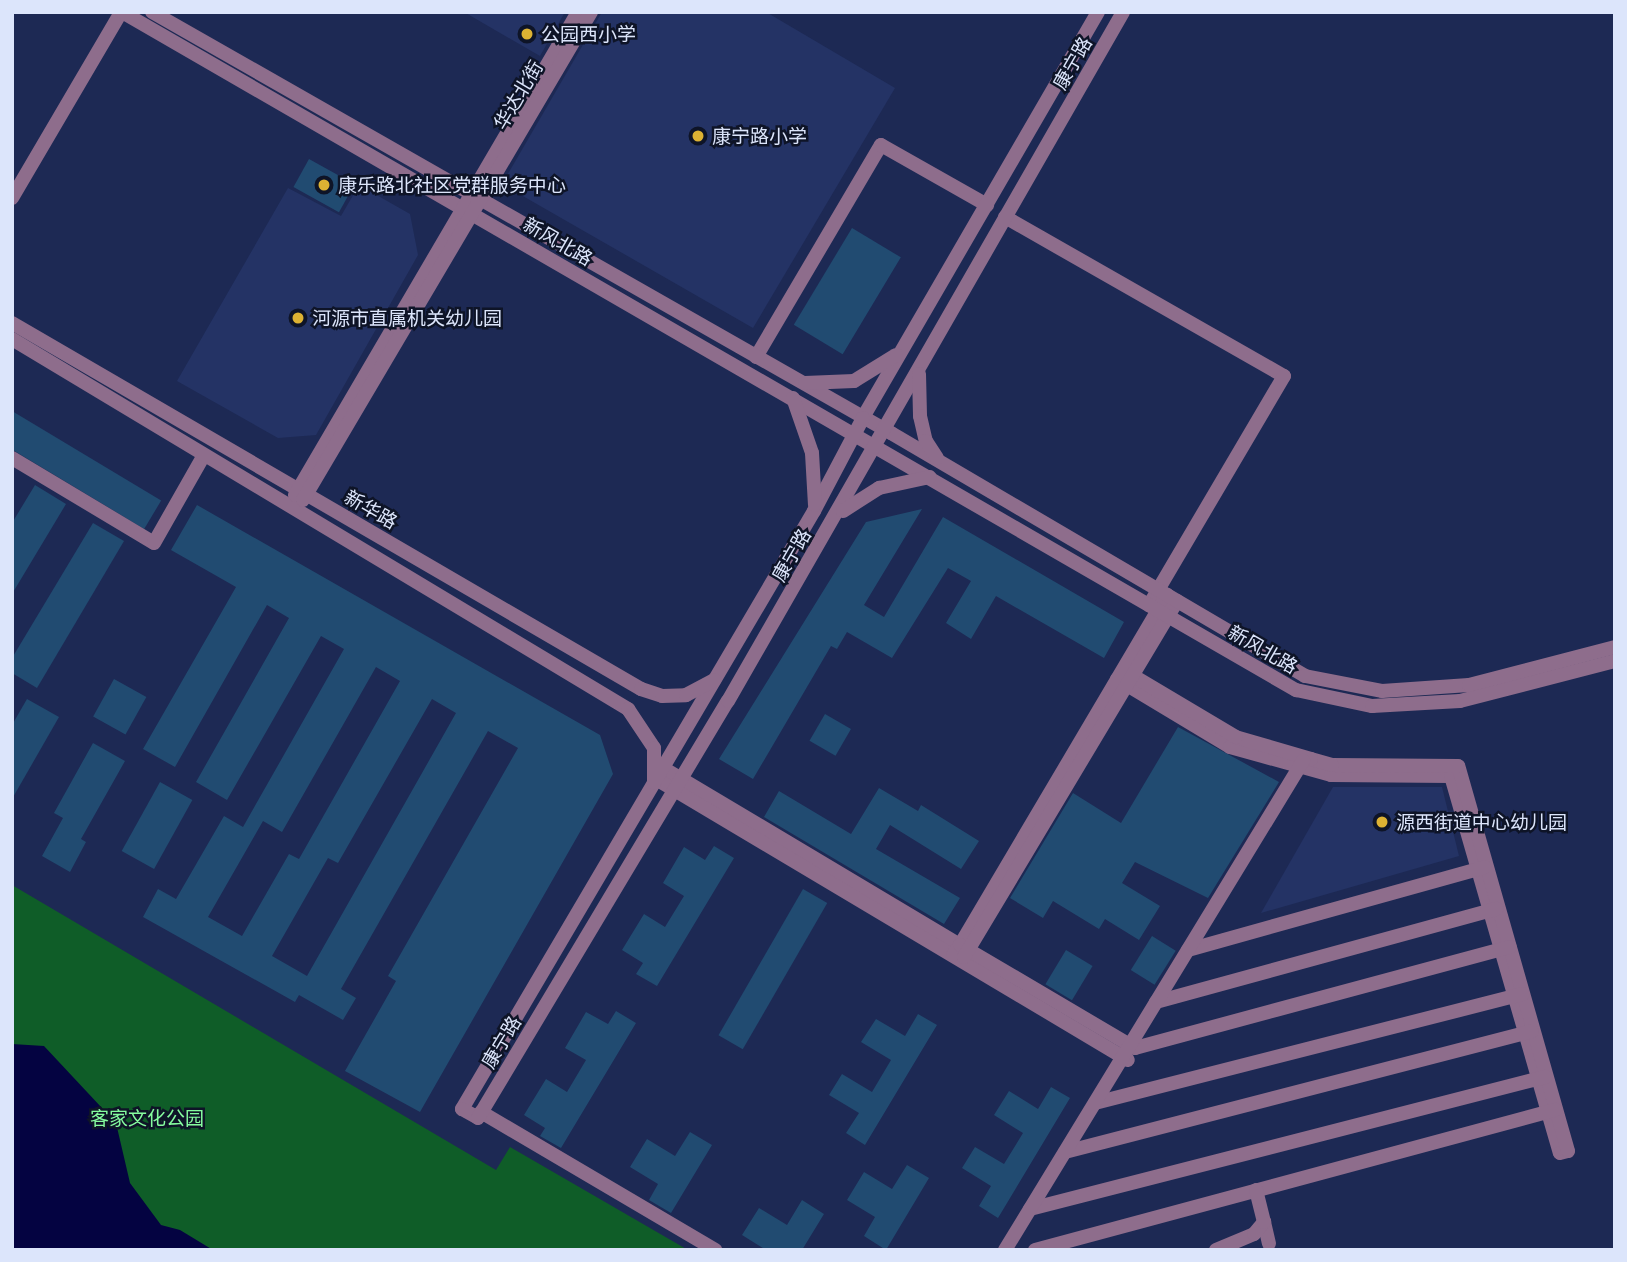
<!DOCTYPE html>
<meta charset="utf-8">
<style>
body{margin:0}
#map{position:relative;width:1627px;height:1262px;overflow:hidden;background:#1d2954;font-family:Lato,"Noto Sans SC",sans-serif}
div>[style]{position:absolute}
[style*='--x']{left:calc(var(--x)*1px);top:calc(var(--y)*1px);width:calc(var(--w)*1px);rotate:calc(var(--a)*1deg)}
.built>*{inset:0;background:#243365}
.green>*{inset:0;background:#0f5d28}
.water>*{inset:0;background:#040341}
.building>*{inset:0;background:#214b71;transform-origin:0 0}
.minor>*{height:14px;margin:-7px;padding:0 7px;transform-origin:7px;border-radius:7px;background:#8e6d8c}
.tertiary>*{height:14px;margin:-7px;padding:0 7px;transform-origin:7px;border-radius:7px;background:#8e6d8c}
.dots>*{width:19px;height:19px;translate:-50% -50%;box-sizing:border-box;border:4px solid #0e1427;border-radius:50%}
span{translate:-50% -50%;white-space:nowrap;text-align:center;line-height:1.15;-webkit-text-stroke:5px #0e1427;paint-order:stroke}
.poi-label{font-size:19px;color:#dce5fb}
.left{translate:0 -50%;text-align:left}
.street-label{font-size:19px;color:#dce5fb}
.park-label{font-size:19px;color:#85fb9e}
.frame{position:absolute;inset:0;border:14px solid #dce5fb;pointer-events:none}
</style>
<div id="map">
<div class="built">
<div style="clip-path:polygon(464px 12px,565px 12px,540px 56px)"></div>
<div style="clip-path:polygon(602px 12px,766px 12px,895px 88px,753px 328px,502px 184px)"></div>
<div style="clip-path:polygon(359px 185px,410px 214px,418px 255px,316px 435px,278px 438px,177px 381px,288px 188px,341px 216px)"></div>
<div style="clip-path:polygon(1333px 787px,1442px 787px,1459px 856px,1261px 913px)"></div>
</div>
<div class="green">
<div style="clip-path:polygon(12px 885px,496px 1170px,510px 1147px,688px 1250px,12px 1250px)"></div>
</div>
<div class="water">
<div style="clip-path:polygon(12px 1044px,44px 1046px,116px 1123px,130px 1183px,161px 1225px,180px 1230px,213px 1250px,12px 1250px)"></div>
</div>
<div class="building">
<div style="left:309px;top:159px;width:52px;height:32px;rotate:29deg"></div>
<div style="left:852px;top:228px;width:57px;height:113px;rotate:31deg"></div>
<div style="left:12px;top:411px;width:174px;height:33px;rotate:31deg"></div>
<div style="clip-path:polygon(35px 485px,66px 504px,12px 594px,12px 523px)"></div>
<div style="clip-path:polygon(evenodd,197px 505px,600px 735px,613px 774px,420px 1112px,345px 1071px,396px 981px,388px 976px,518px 748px,488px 731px,341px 989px,356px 998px,343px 1020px,299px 995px,295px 1002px,143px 917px,158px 889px,176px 899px,224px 816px,243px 827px,344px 649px,321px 636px,227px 800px,196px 782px,289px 618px,267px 605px,175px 767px,143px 749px,236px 587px,171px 550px,197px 505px,376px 667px,400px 681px,299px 859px,289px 854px,242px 936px,208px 917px,263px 821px,282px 832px,376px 667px,197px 505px,432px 699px,456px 713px,307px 976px,272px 956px,328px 858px,338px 863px,432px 699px)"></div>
<div style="clip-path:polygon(922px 509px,864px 605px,884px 617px,943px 517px,1124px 622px,1104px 658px,996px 596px,971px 639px,946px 623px,971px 581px,948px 568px,892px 658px,847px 632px,837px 649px,831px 646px,753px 779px,719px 759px,866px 522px)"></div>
<div style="clip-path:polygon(93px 523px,124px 541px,37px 688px,12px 673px,12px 658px)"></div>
<div style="left:114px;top:679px;width:37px;height:43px;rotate:29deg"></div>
<div style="clip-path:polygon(27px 699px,59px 717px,12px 799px,12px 725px)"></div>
<div style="left:825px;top:714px;width:30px;height:31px;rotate:30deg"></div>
<div style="clip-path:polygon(1178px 727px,1279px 782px,1208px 898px,1135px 862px,1122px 883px,1160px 906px,1139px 940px,1105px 919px,1099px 929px,1053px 901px,1043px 918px,1010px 898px,1073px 793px,1121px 823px)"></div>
<div style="clip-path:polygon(93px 743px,125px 761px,81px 839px,86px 842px,70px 872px,42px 856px,63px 818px,54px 813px)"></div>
<div style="left:160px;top:782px;width:37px;height:79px;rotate:29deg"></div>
<div style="clip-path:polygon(879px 788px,918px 811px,921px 805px,979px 841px,961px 869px,890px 825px,876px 849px,960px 898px,944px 924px,764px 817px,779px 791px,851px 834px)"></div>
<div style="clip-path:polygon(714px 846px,734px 858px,657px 986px,636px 974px,643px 963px,622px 950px,644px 914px,665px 927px,684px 896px,663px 883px,684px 847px,705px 860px)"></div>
<div style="left:803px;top:889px;width:28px;height:169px;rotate:30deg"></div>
<div style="left:1152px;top:936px;width:28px;height:40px;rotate:32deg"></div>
<div style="left:1066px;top:950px;width:31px;height:40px;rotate:31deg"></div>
<div style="clip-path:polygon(616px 1011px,636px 1023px,561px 1148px,540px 1136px,545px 1128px,524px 1115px,546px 1079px,567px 1092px,586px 1060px,565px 1048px,586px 1012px,608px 1024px)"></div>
<div style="clip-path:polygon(918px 1014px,937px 1025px,865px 1145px,846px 1133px,859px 1113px,829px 1095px,842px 1074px,872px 1092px,891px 1060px,861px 1042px,876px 1019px,905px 1036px)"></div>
<div style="clip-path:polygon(1051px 1087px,1070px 1098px,998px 1218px,979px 1206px,991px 1186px,962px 1168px,975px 1147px,1004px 1164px,1023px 1133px,994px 1115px,1009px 1091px,1038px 1109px)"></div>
<div style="clip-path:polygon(690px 1132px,712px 1145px,671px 1213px,649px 1200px,658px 1184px,630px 1167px,647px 1139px,675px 1156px)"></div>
<div style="clip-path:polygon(907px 1165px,929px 1178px,886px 1250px,864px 1236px,875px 1217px,847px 1200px,864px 1172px,892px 1189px)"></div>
<div style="clip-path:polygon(802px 1200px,824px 1214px,802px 1250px,766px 1250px,742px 1235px,759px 1208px,787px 1225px)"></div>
</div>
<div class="minor">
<div style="--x:12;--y:198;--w:216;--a:-59.6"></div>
<div style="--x:1005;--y:217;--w:321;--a:29.7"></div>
<div style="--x:1284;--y:376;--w:266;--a:120.5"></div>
<div style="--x:756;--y:357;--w:246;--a:-59.5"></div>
<div style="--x:881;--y:145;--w:122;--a:29.5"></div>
<div style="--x:12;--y:458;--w:165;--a:30.9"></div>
<div style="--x:154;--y:543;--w:101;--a:-60.4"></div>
<div style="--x:1117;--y:679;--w:132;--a:31"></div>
<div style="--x:1230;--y:747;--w:105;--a:15.5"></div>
<div style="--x:1331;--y:775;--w:120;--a:0.5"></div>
<div style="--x:1451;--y:776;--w:392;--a:73.9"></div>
<div style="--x:1560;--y:1153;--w:8;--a:-14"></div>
<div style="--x:1568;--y:1151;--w:400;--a:-105.9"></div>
<div style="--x:1458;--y:766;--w:126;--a:-179.5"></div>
<div style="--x:1332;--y:765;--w:22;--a:-164"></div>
<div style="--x:1311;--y:759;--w:78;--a:-163.7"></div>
<div style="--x:1236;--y:737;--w:131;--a:-149.3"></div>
<div style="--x:663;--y:768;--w:346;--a:30.8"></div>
<div style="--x:960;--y:945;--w:407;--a:-59.4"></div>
<div style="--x:656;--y:779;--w:549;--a:30.77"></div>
<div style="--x:1188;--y:950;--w:308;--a:-15.6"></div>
<div style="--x:953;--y:955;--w:12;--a:-55"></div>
<div style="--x:960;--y:945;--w:203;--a:30.5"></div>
<div style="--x:1135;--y:1048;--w:388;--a:-15.1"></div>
<div style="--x:964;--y:957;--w:415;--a:-59.1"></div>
<div style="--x:1156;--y:1002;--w:353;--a:-15.3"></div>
<div style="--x:1095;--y:1103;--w:441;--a:-14.3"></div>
<div style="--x:481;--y:1112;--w:272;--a:30.5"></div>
<div style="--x:1065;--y:1152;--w:482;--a:-14.5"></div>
<div style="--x:1030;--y:1209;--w:532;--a:-14.38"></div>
<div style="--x:1264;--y:1222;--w:22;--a:77"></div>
<div style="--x:1005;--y:1250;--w:573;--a:-58.64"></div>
<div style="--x:1035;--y:1250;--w:539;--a:-15.07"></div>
<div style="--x:1216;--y:1250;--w:41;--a:-22.8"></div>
<div style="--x:1254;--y:1234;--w:16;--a:-50"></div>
<div style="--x:1264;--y:1222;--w:33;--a:-104"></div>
</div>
<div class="tertiary">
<div style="--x:122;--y:12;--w:1356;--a:30.01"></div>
<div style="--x:1296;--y:690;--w:78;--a:11.9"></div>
<div style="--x:1372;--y:706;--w:88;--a:-3.3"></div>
<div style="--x:1460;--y:701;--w:160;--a:-14.5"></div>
<div style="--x:152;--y:12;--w:851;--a:29.67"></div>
<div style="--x:891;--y:433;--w:480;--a:30.4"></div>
<div style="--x:1305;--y:676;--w:78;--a:11"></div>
<div style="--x:1382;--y:691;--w:87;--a:-3.9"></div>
<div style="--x:1469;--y:685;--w:151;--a:-14.6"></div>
<div style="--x:1098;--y:12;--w:469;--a:120.1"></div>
<div style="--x:863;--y:418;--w:105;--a:117.8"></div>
<div style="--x:814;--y:511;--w:694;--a:120.48"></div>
<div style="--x:462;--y:1109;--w:18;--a:29"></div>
<div style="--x:478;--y:1118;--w:486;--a:-59.1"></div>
<div style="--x:728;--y:701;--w:794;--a:-60.17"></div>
<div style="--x:12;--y:323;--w:728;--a:30.19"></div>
<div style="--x:641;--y:689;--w:22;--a:18"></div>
<div style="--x:662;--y:696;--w:24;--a:-2"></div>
<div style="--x:686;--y:695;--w:32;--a:-28"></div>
<div style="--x:12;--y:339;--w:719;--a:30.99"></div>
<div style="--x:628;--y:709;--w:47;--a:56.3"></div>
<div style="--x:654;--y:748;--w:35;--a:90"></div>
<div style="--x:919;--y:374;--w:42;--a:88.6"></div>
<div style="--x:920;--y:416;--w:26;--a:77"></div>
<div style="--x:926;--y:441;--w:20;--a:57"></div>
<div style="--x:805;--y:383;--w:49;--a:-2.3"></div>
<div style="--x:854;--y:381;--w:49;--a:-31.8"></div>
<div style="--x:793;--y:398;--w:58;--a:70.9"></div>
<div style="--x:812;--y:453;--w:52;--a:86.7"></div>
<div style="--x:295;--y:495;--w:560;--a:-59.63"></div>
<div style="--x:303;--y:500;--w:567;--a:-59.45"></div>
<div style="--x:843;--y:511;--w:43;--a:-32.6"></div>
<div style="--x:879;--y:488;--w:52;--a:-12.2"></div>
</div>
<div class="dots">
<div style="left:527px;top:34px;background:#ddb233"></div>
<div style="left:698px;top:136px;background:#ddb233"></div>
<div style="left:324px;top:185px;background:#ddb233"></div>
<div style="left:298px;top:318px;background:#ddb233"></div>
<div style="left:1382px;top:822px;background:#ddb233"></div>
</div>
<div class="poi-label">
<span class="left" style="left:541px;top:34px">公园西小学</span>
<span class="left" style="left:712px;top:136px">康宁路小学</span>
<span class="left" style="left:338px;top:185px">康乐路北社区党群服务中心</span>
<span class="left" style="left:312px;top:318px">河源市直属机关幼儿园</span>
<span class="left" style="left:1396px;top:822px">源西街道中心幼儿园</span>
</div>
<div class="street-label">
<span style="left:1072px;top:63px;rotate:-60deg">康宁路</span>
<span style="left:518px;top:95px;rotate:-59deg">华达北街</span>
<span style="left:558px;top:241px;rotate:30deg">新风北路</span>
<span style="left:371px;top:509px;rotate:30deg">新华路</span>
<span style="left:791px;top:555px;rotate:-60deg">康宁路</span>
<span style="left:1263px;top:649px;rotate:30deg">新风北路</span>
<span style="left:501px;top:1042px;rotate:-59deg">康宁路</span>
</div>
<div class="park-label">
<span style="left:147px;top:1118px">客家文化公园</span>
</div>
<div class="frame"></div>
</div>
